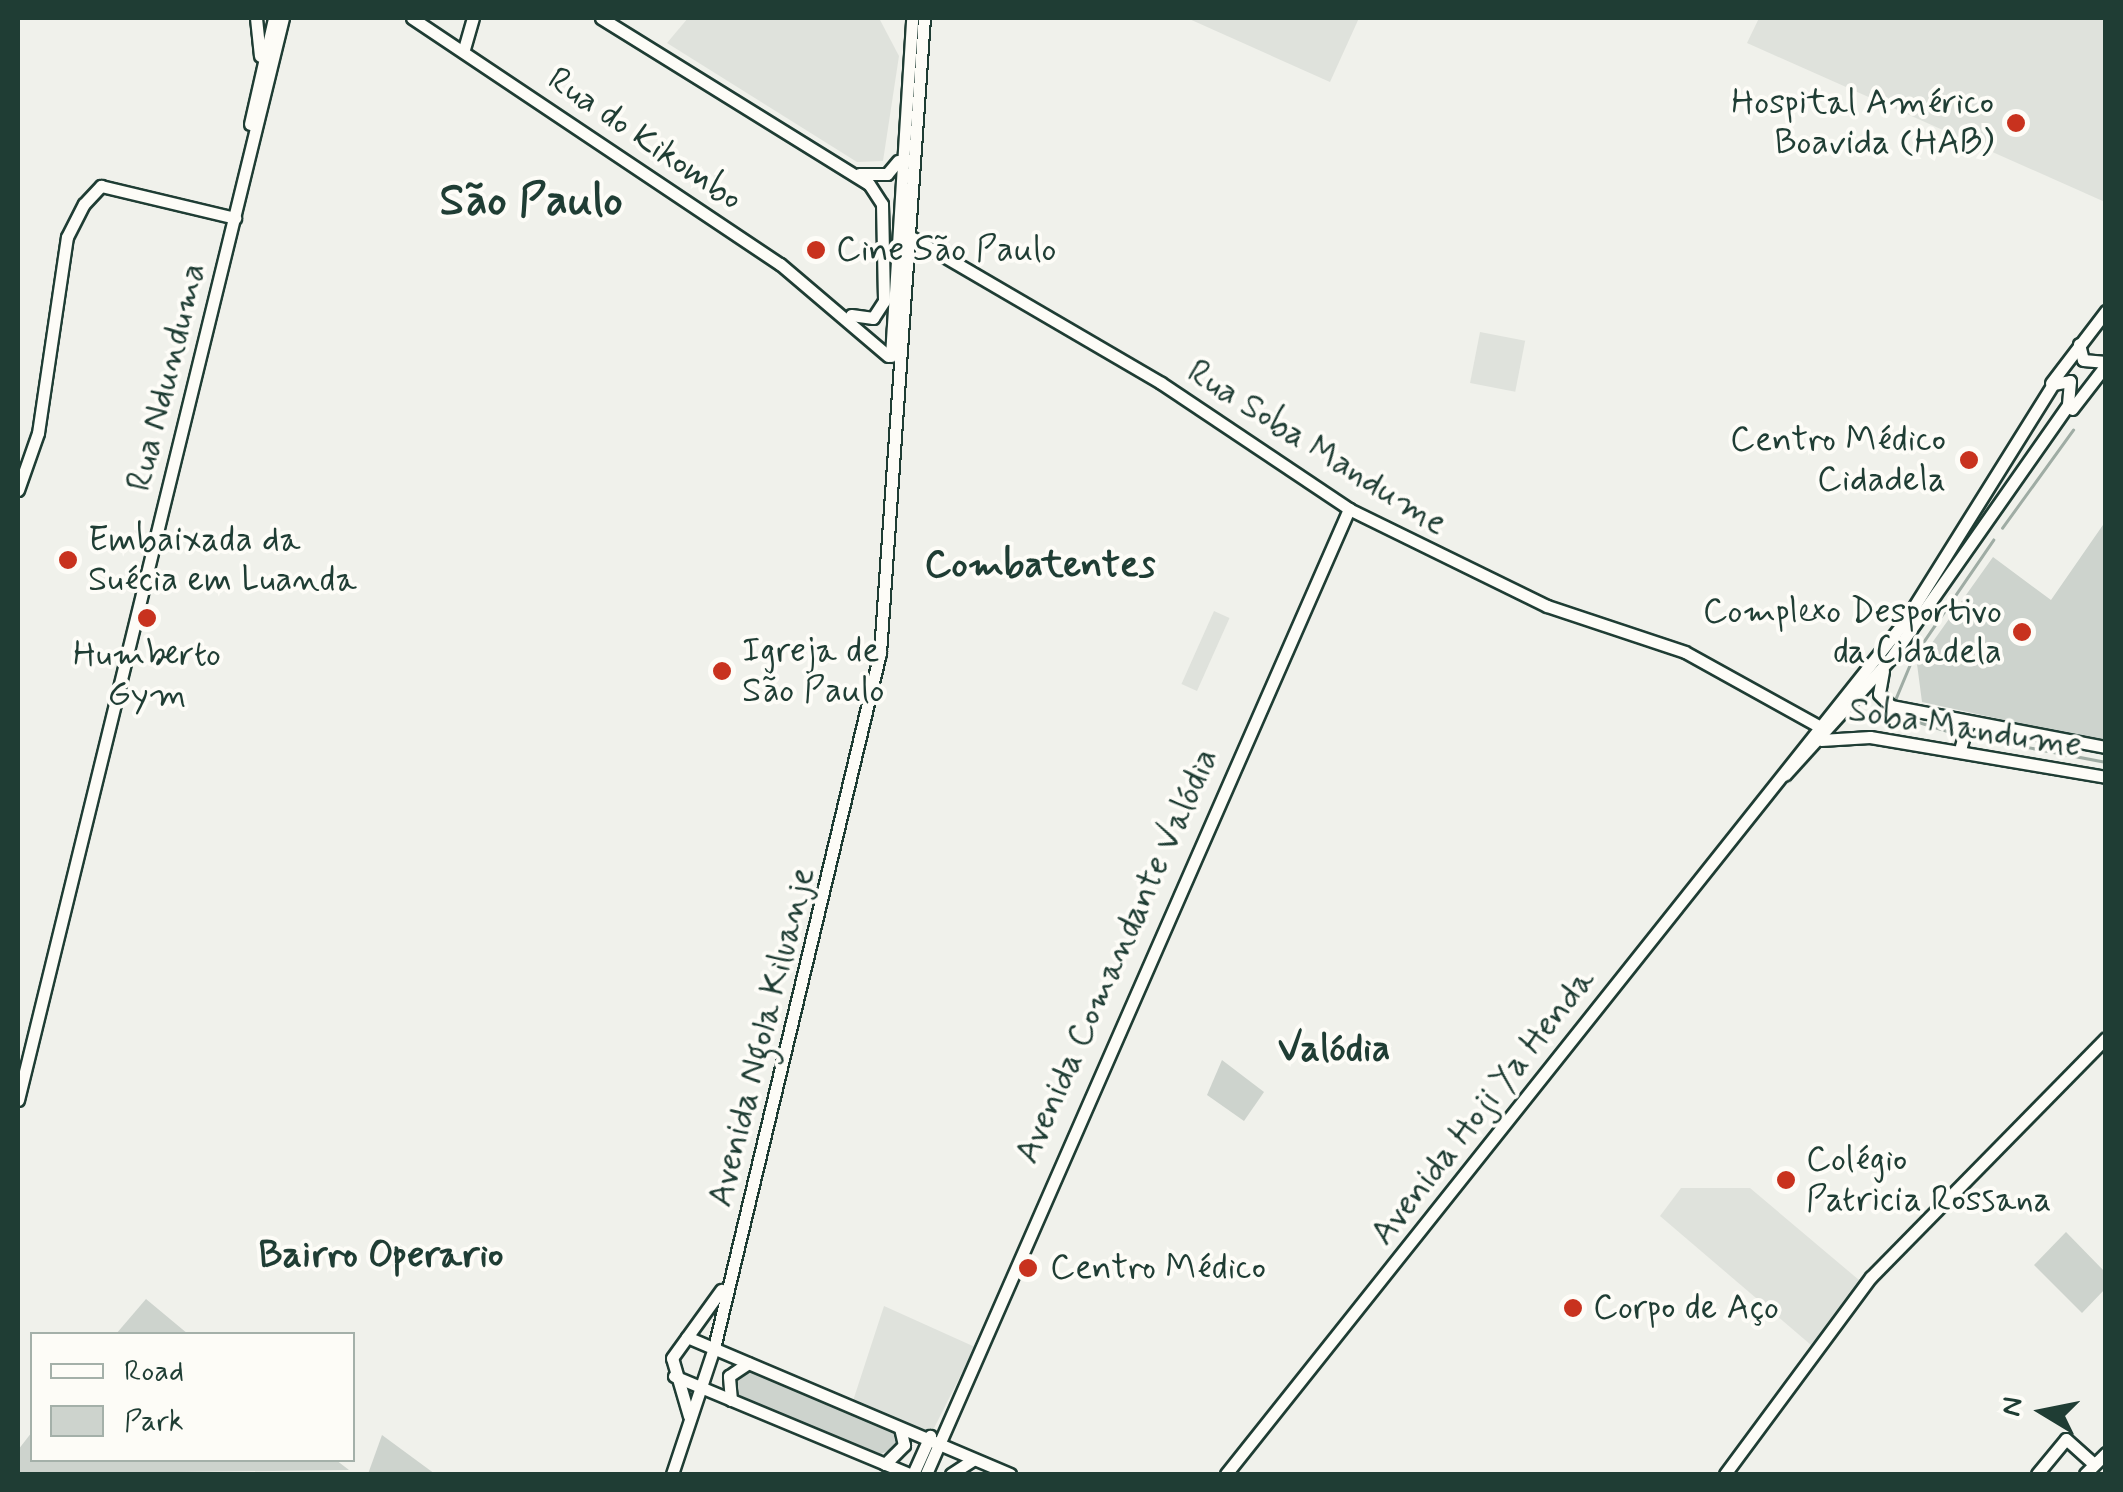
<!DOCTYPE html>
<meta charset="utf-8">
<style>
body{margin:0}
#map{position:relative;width:2123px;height:1492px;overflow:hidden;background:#f0f1eb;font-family:Mynerve,sans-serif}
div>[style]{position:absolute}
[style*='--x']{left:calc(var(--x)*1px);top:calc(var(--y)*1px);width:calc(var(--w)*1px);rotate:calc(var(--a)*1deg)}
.built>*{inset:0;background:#dfe2dc;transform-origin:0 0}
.green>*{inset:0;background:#cdd3cd}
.stream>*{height:2.5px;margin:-1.25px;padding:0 1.25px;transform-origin:1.25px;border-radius:1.25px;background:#9faca4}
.roads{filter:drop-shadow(2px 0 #1f3d34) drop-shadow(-2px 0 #1f3d34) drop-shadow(0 2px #1f3d34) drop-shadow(0 -2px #1f3d34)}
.secondary>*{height:11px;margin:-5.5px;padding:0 5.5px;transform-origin:5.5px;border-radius:5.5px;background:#fdfcf7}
.dots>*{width:28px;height:28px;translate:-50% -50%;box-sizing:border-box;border:5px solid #fdfcf7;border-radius:50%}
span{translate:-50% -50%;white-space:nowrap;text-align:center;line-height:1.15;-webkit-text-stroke:8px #fdfcf7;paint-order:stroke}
.poi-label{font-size:35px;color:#1f3d34}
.right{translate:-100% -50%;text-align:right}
.left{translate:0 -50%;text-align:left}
.street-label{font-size:35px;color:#1f3d34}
.neighbourhood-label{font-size:38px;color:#1f3d34;font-weight:700}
.district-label{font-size:45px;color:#1f3d34;font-weight:700}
.frame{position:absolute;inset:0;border:20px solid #1f3d34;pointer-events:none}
.legend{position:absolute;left:30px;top:1332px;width:325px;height:130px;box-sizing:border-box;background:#fdfcf7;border:2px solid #a4b0a9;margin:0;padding:12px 18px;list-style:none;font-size:30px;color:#1f3d34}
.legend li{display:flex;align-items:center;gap:20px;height:50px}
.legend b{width:50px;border:2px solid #a4b0a9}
.north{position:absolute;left:1993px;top:1362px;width:100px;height:100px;-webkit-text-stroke:8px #fdfcf7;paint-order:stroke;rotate:280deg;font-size:28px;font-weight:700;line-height:40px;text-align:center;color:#1f3d34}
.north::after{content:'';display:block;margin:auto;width:35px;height:45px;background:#1f3d34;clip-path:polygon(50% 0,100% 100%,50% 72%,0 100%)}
</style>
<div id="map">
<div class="built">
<div style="clip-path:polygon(688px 18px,879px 18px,899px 56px,883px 161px,857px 162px,667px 43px)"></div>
<div style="clip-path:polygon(1187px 18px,1359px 18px,1330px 82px)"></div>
<div style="clip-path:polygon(1759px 18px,2105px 18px,2105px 202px,1747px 43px)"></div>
<div style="left:1480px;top:332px;width:46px;height:52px;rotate:11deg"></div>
<div style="left:1214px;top:611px;width:17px;height:80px;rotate:24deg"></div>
<div style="clip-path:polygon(1681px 1188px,1750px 1188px,1859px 1280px,1811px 1345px,1660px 1216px)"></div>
<div style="clip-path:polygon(884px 1306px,975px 1347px,928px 1440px,851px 1407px)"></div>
</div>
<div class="green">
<div style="clip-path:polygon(2105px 522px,2105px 742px,1922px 702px,1917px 664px,1993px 557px,2051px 600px)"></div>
<div style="clip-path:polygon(1222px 1060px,1264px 1092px,1244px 1121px,1207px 1095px)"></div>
<div style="clip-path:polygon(2066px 1232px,2105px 1272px,2105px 1289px,2082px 1313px,2034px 1265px)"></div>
<div style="clip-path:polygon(146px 1299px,188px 1334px,116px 1334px)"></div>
<div style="clip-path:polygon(750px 1369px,897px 1432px,898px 1446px,881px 1454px,738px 1396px,734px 1376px)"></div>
<div style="clip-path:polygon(32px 1432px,32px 1460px,336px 1460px,349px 1470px,18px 1474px,18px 1450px)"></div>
<div style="clip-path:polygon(382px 1435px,435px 1474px,368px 1474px)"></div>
</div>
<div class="stream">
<div style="--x:2002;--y:528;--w:121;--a:-54.1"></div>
<div style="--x:1895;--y:700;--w:47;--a:-67.3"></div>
<div style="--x:1913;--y:657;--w:142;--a:-55.6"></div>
<div style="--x:1893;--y:714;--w:60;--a:17.5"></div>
<div style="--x:1980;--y:738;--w:128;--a:10.8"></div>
</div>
<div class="roads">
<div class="secondary">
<div style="--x:256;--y:18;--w:38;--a:84"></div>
<div style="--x:412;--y:18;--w:443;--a:33.8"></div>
<div style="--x:780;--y:264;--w:142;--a:40.4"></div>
<div style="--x:601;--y:18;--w:315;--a:31.8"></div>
<div style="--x:869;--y:184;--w:24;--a:57"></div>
<div style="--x:882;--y:204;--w:97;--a:88.8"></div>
<div style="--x:884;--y:301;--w:20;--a:123"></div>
<div style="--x:873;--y:318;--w:22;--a:-172"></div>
<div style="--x:464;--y:49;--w:32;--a:-74"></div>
<div style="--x:250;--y:124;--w:109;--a:-77.2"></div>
<div style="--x:859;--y:174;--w:28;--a:0"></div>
<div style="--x:887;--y:174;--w:17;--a:-50"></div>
<div style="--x:906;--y:234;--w:295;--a:30.3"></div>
<div style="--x:1161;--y:383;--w:226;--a:33.8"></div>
<div style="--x:1349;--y:509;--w:220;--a:26.1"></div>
<div style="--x:1547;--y:606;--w:145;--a:18.4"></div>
<div style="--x:1685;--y:652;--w:157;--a:29"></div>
<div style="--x:2079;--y:344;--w:16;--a:76"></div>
<div style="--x:2083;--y:360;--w:23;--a:5"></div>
<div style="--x:891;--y:356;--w:339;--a:-86.4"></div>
<div style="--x:2051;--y:383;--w:91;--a:-52.6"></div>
<div style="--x:2072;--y:409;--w:56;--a:-52.3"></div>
<div style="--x:18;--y:490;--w:60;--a:-70.7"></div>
<div style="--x:38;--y:433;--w:198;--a:-81.6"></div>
<div style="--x:67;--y:237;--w:37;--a:-63"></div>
<div style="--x:84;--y:204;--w:25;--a:-47"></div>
<div style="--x:101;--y:186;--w:138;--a:13.4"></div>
<div style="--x:1883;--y:671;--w:23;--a:100"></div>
<div style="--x:1879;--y:694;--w:17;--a:45"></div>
<div style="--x:1891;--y:706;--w:219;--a:10.8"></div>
<div style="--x:1821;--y:740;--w:49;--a:-3.5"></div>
<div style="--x:1870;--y:737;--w:239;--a:9.6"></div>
<div style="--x:1960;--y:750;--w:28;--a:-75"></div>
<div style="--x:18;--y:1100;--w:1114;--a:-76.24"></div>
<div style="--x:687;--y:1337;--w:351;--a:23"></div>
<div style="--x:674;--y:1376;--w:255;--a:22.6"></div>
<div style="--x:731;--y:1400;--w:24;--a:-95"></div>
<div style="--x:729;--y:1376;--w:23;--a:-34"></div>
<div style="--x:689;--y:1416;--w:60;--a:-106.3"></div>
<div style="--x:672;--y:1358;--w:84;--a:-54.2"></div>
<div style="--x:885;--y:1464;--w:27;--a:-45"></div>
<div style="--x:904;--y:1445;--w:17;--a:-103"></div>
<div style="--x:672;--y:1474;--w:133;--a:-71.6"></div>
<div style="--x:714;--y:1348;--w:715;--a:-76.57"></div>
<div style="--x:880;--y:653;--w:637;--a:-86.04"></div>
<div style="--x:913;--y:1474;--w:42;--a:-65.9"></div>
<div style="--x:926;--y:1474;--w:1054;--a:-66.33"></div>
<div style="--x:951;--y:1474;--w:27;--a:-33"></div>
<div style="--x:1226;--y:1474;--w:1090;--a:-51.48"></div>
<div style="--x:1905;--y:621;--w:279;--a:-58"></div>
<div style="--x:2053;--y:384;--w:17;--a:-10"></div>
<div style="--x:2070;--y:381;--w:24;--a:95"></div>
<div style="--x:2068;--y:405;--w:310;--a:125"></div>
<div style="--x:1890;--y:659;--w:156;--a:132.2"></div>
<div style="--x:1725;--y:1474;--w:245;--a:-53.5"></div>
<div style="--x:1871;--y:1277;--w:335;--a:-45.5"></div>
<div style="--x:2037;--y:1474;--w:45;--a:-50.4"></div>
<div style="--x:2066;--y:1439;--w:38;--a:42"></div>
<div style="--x:2085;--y:1474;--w:30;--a:-45"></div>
</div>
</div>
<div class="dots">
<div style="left:2016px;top:123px;background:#c8321e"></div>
<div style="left:816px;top:250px;background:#c8321e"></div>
<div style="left:1969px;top:460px;background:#c8321e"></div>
<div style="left:68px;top:560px;background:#c8321e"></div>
<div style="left:147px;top:618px;background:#c8321e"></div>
<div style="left:2022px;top:632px;background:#c8321e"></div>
<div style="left:722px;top:671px;background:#c8321e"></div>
<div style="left:1786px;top:1180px;background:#c8321e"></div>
<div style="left:1028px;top:1268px;background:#c8321e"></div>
<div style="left:1573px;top:1308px;background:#c8321e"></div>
</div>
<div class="poi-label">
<span class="right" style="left:1994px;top:123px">Hospital Américo<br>Boavida (HAB)</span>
<span class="left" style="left:836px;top:250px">Cine São Paulo</span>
<span class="right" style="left:1946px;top:460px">Centro Médico<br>Cidadela</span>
<span class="left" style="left:88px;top:560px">Embaixada da<br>Suécia em Luanda</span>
<span class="right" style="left:2002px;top:632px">Complexo Desportivo<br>da Cidadela</span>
<span class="left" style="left:742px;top:671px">Igreja de<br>São Paulo</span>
<span style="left:147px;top:675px">Humberto<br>Gym</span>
<span class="left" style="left:1806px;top:1180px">Colégio<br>Patricia Rossana</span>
<span class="left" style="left:1050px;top:1268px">Centro Médico</span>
<span class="left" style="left:1593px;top:1308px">Corpo de Aço</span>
</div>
<div class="street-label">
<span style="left:645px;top:139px;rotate:34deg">Rua do Kikombo</span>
<span style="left:167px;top:377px;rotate:-76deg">Rua Ndunduma</span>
<span style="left:1317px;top:448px;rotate:32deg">Rua Soba Mandume</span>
<span style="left:1965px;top:728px;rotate:9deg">Soba Mandume</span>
<span style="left:1117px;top:956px;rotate:-66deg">Avenida Comandante Valódia</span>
<span style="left:762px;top:1037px;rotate:-76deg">Avenida Ngola Kiluanje</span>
<span style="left:1483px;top:1107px;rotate:-52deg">Avenida Hoji Ya Henda</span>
</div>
<div class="neighbourhood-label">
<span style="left:1040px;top:566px">Combatentes</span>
<span style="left:1334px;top:1050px">Valódia</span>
<span style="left:381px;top:1256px">Bairro Operario</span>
</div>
<div class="district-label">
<span style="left:531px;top:202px">São Paulo</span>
</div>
<div class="frame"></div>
<ul class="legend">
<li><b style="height:12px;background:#fdfcf7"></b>Road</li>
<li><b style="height:28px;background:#cdd3cd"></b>Park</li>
</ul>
<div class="north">N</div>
</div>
